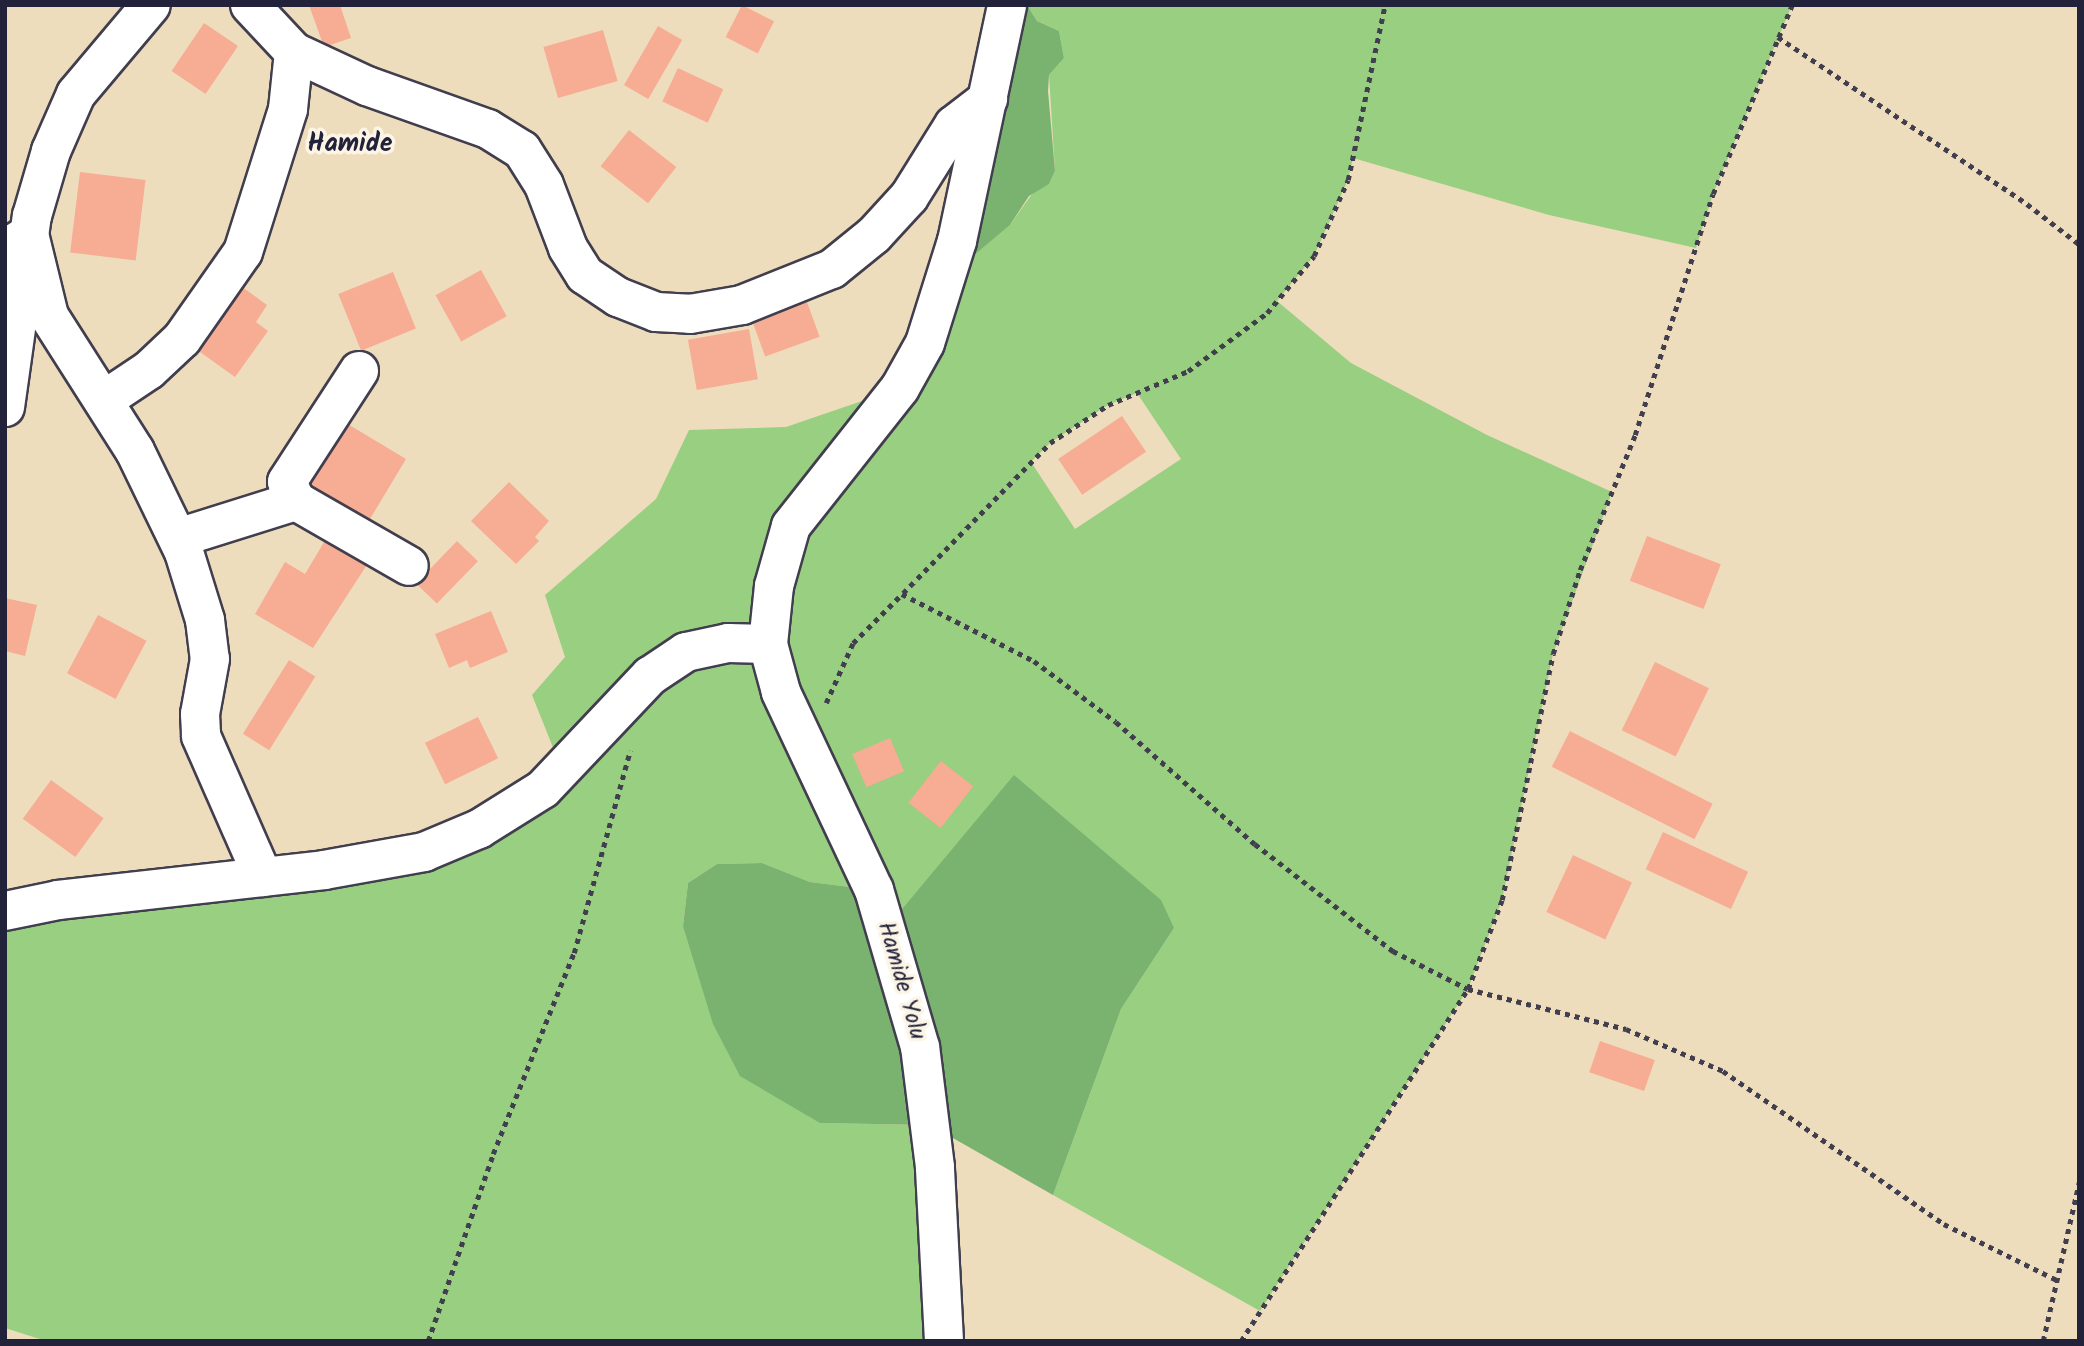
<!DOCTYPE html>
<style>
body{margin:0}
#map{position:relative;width:2084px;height:1346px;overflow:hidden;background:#eeddbc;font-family:Kalam,sans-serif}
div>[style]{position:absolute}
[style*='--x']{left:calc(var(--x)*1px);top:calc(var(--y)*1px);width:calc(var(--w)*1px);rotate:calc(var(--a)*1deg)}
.green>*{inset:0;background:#98cf81}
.forest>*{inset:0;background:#7ab26f}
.building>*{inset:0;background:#f7ac94;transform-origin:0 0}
.path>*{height:4.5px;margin-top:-2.25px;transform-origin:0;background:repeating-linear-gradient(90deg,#413e4e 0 5px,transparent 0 10px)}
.roads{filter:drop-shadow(2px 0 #413e4e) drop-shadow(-2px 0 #413e4e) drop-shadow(0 2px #413e4e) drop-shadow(0 -2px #413e4e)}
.minor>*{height:38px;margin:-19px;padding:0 19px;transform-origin:19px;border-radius:19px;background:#fff}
span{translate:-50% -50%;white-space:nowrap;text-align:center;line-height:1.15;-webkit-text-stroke:7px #fcf5e5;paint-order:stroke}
.street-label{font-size:23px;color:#22223b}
.quarter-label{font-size:26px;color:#22223b;font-weight:700}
.frame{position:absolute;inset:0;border:7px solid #22223b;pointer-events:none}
</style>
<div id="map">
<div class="green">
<div style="clip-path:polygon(evenodd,1027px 5px,1792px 5px,1713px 194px,1696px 248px,1549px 215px,1353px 158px,1348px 180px,1314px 256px,1277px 301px,1351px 363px,1487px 435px,1612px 492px,1553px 654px,1502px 900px,1468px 989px,1260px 1311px,1053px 1195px,1121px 1009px,1174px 928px,888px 927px,874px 890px,810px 882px,762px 863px,717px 864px,688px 883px,683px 926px,820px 1123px,930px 1125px,944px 1341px,46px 1341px,5px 1328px,5px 911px,424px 852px,562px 770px,532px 695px,565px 657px,545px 595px,656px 499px,689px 430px,786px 427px,900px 388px,971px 258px,1010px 225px,1037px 187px,1049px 184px,1055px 171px,1049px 75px,1064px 58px,1059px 31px,1037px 21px,1027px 5px,1137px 393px,1181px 459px,1075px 529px,1031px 462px,1050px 443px,1108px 405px,1137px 393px)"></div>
</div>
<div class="forest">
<div style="clip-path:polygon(1007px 5px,1027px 5px,1037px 21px,1059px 31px,1064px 58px,1049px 75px,1048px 91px,1055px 171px,1049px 184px,1029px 196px,1010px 225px,971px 258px)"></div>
<div style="clip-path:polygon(1014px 775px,1161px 900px,1174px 928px,1121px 1009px,1053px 1195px,930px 1125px,820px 1123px,740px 1076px,713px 1024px,683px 926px,688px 883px,717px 864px,762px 863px,810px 882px,874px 890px,888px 926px)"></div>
</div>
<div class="building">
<div style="clip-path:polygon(309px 5px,340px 5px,351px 38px,324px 47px)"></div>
<div style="left:742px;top:5px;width:36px;height:36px;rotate:27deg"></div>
<div style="left:204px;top:23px;width:41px;height:58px;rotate:34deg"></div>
<div style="left:658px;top:26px;width:28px;height:68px;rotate:30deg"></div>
<div style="left:603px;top:30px;width:53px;height:62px;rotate:74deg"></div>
<div style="left:678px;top:68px;width:50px;height:37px;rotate:25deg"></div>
<div style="left:629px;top:130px;width:60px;height:46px;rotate:38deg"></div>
<div style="left:80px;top:172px;width:66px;height:81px;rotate:7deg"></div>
<div style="left:481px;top:270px;width:53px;height:52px;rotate:61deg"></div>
<div style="left:393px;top:272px;width:61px;height:59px;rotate:68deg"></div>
<div style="clip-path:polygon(238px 284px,267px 305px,256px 322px,268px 331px,235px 377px,193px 347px)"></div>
<div style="left:807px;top:302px;width:37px;height:58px;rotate:70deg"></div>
<div style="left:749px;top:329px;width:51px;height:62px;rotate:80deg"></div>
<div style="left:1122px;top:416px;width:43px;height:77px;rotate:56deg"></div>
<div style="left:346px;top:423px;width:70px;height:75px;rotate:31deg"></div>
<div style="clip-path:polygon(509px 482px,549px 521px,535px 537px,539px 541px,516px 564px,471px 521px)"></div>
<div style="clip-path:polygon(330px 532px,372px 557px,313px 648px,255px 614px,285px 562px,305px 574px)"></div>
<div style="left:1647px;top:536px;width:79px;height:48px;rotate:21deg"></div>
<div style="left:457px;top:541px;width:29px;height:59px;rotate:44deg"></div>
<div style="clip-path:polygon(5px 598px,37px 605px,25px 656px,5px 651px)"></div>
<div style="clip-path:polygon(491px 611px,508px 652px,470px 668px,467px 660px,449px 668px,435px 634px)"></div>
<div style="left:98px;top:615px;width:55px;height:66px;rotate:28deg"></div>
<div style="left:289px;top:660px;width:31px;height:87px;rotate:32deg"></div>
<div style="left:1655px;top:662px;width:60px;height:76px;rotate:26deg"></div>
<div style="left:478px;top:717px;width:46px;height:59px;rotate:64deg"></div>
<div style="left:1570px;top:731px;width:160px;height:40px;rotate:27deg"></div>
<div style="left:890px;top:738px;width:36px;height:41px;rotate:67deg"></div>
<div style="left:941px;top:761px;width:41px;height:53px;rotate:38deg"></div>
<div style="left:51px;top:780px;width:65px;height:48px;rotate:36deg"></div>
<div style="left:1663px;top:832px;width:94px;height:41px;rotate:25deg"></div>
<div style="left:1573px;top:855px;width:65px;height:63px;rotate:25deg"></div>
<div style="left:1600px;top:1041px;width:58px;height:33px;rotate:19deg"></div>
</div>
<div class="path">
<div style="--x:1778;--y:37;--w:300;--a:33.8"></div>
<div style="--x:2027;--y:204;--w:66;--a:37.6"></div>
<div style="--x:903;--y:593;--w:210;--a:-45.6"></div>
<div style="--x:1050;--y:443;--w:69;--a:-33.2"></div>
<div style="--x:1108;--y:405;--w:87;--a:-23"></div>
<div style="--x:1188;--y:371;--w:98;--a:-36.3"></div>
<div style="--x:1267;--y:313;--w:74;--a:-50.5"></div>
<div style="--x:1314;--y:256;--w:83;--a:-65.9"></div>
<div style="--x:1348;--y:180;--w:179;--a:-78.1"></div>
<div style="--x:826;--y:703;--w:66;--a:-65.8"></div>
<div style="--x:853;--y:643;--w:69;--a:-45"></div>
<div style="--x:902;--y:594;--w:148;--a:26.9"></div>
<div style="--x:1034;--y:661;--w:102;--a:36.6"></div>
<div style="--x:1116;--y:722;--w:185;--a:41.3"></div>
<div style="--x:1255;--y:844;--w:175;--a:37.8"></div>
<div style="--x:1393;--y:951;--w:84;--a:26.9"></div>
<div style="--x:1468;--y:989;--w:163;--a:14.2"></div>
<div style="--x:1626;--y:1029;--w:106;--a:23.4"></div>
<div style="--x:1723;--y:1071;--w:269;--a:34.7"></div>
<div style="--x:1944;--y:1224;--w:126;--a:26.4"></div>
<div style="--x:428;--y:1341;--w:198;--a:-70.8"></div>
<div style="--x:493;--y:1154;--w:217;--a:-68.1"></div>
<div style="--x:574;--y:953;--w:210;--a:-74.5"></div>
<div style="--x:1241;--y:1341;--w:419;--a:-57.2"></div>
<div style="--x:1468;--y:989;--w:95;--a:-69.1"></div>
<div style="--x:1502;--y:900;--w:251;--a:-78.3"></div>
<div style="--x:1553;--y:654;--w:88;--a:-72.2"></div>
<div style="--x:1580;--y:570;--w:146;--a:-67.8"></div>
<div style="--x:1635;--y:435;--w:253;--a:-72.1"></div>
<div style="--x:1713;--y:194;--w:205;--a:-67.3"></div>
<div style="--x:2043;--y:1341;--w:163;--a:-77.2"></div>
</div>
<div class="roads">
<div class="minor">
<div style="--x:250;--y:5;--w:64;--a:46.9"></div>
<div style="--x:294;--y:52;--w:81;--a:25"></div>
<div style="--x:367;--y:86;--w:128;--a:19.6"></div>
<div style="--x:488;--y:129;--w:40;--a:32"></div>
<div style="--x:522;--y:150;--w:41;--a:57.8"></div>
<div style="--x:544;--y:185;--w:67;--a:69.1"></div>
<div style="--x:568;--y:248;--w:32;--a:58"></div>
<div style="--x:585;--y:275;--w:40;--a:34"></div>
<div style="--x:618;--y:297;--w:41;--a:21.5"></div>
<div style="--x:656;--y:312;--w:34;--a:3"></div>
<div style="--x:690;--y:314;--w:53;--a:-9.8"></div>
<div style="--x:742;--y:305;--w:97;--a:-21.8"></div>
<div style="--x:832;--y:269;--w:54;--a:-39"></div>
<div style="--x:874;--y:235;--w:52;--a:-47.4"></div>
<div style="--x:909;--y:197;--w:85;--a:-58"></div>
<div style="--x:954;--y:125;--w:43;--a:-37.4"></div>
<div style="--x:5;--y:249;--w:28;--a:-32"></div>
<div style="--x:29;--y:234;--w:84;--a:76.3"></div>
<div style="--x:49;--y:316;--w:160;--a:57.5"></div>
<div style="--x:135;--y:451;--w:112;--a:64.1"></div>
<div style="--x:184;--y:552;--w:71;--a:72.8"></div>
<div style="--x:205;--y:620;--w:39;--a:83"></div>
<div style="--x:210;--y:659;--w:56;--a:100.3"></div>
<div style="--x:200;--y:714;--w:22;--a:87"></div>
<div style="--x:201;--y:736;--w:154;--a:66.3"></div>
<div style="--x:359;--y:371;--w:132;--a:123"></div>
<div style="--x:287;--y:482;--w:21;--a:65"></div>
<div style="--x:296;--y:501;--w:130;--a:29.9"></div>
<div style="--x:104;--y:400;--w:54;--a:-33.7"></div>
<div style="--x:149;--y:370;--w:45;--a:-43.2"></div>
<div style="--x:182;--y:339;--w:106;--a:-55"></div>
<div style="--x:243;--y:252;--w:150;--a:-72.5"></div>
<div style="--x:288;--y:109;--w:57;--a:-84"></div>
<div style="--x:5;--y:407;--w:193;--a:-82"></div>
<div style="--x:32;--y:216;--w:68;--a:-73.7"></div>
<div style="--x:51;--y:151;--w:62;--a:-66.3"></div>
<div style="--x:76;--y:94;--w:116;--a:-49.9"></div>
<div style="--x:178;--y:538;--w:124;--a:-17.4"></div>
<div style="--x:5;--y:911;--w:54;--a:-11.7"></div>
<div style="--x:58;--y:900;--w:268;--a:-6.4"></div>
<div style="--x:324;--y:870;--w:102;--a:-10.2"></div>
<div style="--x:424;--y:852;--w:60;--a:-22.7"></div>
<div style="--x:479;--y:829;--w:75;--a:-32"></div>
<div style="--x:543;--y:789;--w:156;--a:-46.6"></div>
<div style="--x:650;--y:676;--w:43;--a:-33.7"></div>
<div style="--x:686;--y:652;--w:43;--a:-12.1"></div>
<div style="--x:728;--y:643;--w:40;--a:1.4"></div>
<div style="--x:944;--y:1341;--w:174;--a:-93"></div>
<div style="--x:935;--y:1167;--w:121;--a:-97.1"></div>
<div style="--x:920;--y:1047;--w:164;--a:-106.3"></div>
<div style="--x:874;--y:890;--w:219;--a:-115.2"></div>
<div style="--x:781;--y:692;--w:50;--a:-105.2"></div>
<div style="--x:768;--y:644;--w:58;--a:-84.1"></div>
<div style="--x:774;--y:586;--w:62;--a:-74.2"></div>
<div style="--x:791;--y:526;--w:176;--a:-51.7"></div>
<div style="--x:900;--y:388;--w:51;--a:-60.9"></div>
<div style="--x:925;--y:343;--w:107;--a:-72.6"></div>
<div style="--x:957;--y:241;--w:241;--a:-78"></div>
</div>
</div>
<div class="street-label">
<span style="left:901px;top:981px;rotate:74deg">Hamide Yolu</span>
</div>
<div class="quarter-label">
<span style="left:350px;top:145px">Hamide</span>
</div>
<div class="frame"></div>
</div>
